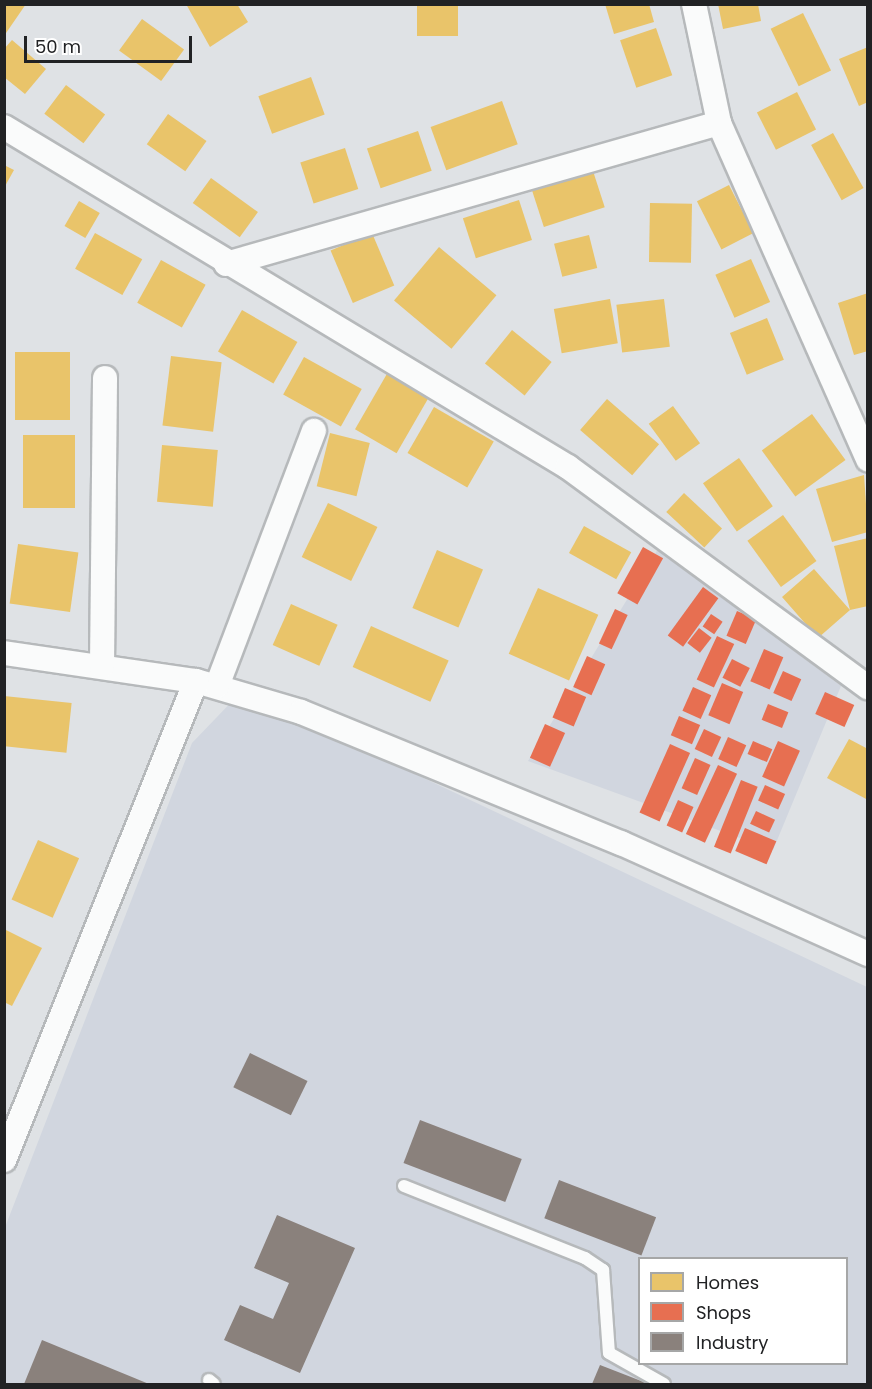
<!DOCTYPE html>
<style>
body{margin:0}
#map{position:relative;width:872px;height:1389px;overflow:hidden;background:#dfe2e5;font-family:Poppins,sans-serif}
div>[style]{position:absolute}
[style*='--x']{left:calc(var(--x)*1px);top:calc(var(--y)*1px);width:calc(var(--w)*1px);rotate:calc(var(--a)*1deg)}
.built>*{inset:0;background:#d1d6df}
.homes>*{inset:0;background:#e9c46a;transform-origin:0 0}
.shops>*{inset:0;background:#e76f51;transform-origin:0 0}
.industry>*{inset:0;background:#8a817c;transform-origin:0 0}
.roads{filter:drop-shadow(2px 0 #b6b9bb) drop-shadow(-2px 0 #b6b9bb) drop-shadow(0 2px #b6b9bb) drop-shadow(0 -2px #b6b9bb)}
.lane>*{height:12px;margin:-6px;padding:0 6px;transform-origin:6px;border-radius:6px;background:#fafbfb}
.street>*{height:24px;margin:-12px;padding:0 12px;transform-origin:12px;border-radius:12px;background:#fafbfb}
span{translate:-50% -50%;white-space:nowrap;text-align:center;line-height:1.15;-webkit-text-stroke:6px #fff;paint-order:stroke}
.frame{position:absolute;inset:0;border:6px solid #212224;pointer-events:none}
.legend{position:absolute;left:638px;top:1257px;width:210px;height:108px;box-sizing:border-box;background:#fff;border:2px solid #a6a7a7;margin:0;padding:8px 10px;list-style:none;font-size:18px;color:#212224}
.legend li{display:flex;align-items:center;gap:12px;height:30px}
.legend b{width:30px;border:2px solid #a6a7a7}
.scale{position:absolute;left:24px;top:36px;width:168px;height:27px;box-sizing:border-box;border:3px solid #212224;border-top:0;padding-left:8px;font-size:18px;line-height:21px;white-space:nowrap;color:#212224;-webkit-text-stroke:4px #fff;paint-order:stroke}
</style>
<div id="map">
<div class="built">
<div style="clip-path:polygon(658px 549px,841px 686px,773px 850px,528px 761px)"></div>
<div style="clip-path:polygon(evenodd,241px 692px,867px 987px,867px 1384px,5px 1384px,4px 1230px,192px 743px,241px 692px,640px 1258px,846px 1258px,846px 1364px,640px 1364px,640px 1258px)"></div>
</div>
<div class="homes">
<div style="clip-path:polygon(4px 4px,26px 4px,4px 36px)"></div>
<div style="clip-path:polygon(186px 4px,237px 4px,248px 22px,210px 47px)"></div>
<div style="left:417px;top:4px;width:41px;height:32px"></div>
<div style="clip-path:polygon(605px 4px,649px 4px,654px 22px,614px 34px)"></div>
<div style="clip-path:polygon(718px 4px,758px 4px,761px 21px,723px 29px)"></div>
<div style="left:803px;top:13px;width:64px;height:36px;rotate:64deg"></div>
<div style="left:142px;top:19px;width:52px;height:39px;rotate:36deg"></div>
<div style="left:656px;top:28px;width:50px;height:38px;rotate:71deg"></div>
<div style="clip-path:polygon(12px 40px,46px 69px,25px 94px,4px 77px,4px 49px)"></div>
<div style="clip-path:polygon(868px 47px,868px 102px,859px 106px,839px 59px)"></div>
<div style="left:311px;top:77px;width:40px;height:56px;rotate:70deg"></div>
<div style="left:66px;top:85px;width:49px;height:36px;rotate:37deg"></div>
<div style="left:797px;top:92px;width:42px;height:45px;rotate:63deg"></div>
<div style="left:502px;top:101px;width:46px;height:76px;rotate:70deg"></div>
<div style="left:168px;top:114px;width:47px;height:37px;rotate:35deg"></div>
<div style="left:418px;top:131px;width:42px;height:54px;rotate:71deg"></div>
<div style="left:833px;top:133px;width:63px;height:25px;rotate:61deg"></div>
<div style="left:345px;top:148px;width:43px;height:47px;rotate:72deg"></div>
<div style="clip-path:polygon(4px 165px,14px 170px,4px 188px)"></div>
<div style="left:593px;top:171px;width:38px;height:64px;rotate:72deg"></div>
<div style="left:211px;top:178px;width:58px;height:31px;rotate:36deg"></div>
<div style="left:729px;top:185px;width:54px;height:36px;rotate:63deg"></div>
<div style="left:519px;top:200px;width:42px;height:59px;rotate:72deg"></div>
<div style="left:79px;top:201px;width:24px;height:29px;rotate:30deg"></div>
<div style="left:650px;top:203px;width:42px;height:59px;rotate:1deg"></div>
<div style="left:95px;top:233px;width:54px;height:41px;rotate:29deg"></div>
<div style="left:372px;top:233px;width:57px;height:45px;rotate:67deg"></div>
<div style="left:589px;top:235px;width:34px;height:36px;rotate:76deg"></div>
<div style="left:439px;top:247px;width:75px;height:70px;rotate:40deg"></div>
<div style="left:751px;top:259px;width:47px;height:39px;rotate:66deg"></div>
<div style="left:161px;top:260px;width:51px;height:49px;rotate:29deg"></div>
<div style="clip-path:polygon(868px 293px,868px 351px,854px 355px,838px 303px)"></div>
<div style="left:610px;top:299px;width:45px;height:57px;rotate:80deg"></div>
<div style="left:664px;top:299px;width:48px;height:48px;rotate:83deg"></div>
<div style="left:242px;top:310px;width:64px;height:48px;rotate:30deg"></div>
<div style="left:767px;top:318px;width:45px;height:40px;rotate:68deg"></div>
<div style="left:512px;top:330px;width:51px;height:43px;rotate:39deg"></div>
<div style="left:70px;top:352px;width:68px;height:55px;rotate:90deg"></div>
<div style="left:171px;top:356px;width:51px;height:70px;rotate:7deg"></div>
<div style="left:304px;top:357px;width:66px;height:43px;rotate:29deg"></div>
<div style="left:388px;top:372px;width:48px;height:66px;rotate:30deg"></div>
<div style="left:607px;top:399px;width:69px;height:41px;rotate:41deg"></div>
<div style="left:673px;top:406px;width:46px;height:30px;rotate:54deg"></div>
<div style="left:434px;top:407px;width:69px;height:53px;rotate:30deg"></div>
<div style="left:812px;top:414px;width:57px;height:62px;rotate:54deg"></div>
<div style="left:330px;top:433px;width:41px;height:55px;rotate:14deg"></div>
<div style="left:75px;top:435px;width:73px;height:52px;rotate:90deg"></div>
<div style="left:162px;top:445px;width:56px;height:57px;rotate:5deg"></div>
<div style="left:739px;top:458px;width:59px;height:44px;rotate:55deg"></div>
<div style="clip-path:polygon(864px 475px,868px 532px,832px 542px,816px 489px)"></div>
<div style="left:684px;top:493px;width:52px;height:26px;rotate:43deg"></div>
<div style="left:328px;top:503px;width:55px;height:60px;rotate:26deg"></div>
<div style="left:783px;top:515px;width:57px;height:44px;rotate:54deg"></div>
<div style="left:584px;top:526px;width:54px;height:31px;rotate:29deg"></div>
<div style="clip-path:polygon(868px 538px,868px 606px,850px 610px,818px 638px,782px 597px,814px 569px,850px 610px,834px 546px)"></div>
<div style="left:18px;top:544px;width:61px;height:60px;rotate:8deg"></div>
<div style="left:437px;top:550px;width:50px;height:63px;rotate:23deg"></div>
<div style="left:538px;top:588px;width:66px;height:72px;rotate:24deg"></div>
<div style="left:291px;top:604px;width:51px;height:45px;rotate:24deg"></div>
<div style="left:371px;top:626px;width:85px;height:45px;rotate:24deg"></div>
<div style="left:4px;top:696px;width:68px;height:50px;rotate:6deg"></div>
<div style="clip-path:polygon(849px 739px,868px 749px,868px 800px,827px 778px)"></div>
<div style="left:38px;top:840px;width:45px;height:65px;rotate:24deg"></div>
<div style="clip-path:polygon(4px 929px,42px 948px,12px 1006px,4px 1002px)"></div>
</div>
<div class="shops">
<div style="left:643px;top:547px;width:23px;height:53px;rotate:29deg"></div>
<div style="left:703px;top:587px;width:19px;height:60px;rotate:36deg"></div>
<div style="left:615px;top:609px;width:14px;height:38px;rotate:25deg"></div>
<div style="left:737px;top:611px;width:21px;height:27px;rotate:23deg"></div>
<div style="left:711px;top:614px;width:14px;height:15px;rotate:34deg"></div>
<div style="left:699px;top:628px;width:16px;height:19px;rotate:38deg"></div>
<div style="left:717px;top:636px;width:19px;height:48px;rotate:25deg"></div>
<div style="left:764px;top:649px;width:21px;height:35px;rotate:23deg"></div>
<div style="left:587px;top:656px;width:20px;height:34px;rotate:24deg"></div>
<div style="left:732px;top:659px;width:20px;height:21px;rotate:27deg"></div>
<div style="left:783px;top:671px;width:20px;height:24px;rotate:24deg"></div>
<div style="left:722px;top:683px;width:23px;height:35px;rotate:23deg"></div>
<div style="left:693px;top:687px;width:20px;height:26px;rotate:24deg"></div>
<div style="left:565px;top:688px;width:23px;height:32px;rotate:23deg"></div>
<div style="left:825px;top:692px;width:32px;height:24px;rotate:24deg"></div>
<div style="left:768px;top:704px;width:22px;height:17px;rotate:22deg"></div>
<div style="left:679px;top:716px;width:23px;height:21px;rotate:23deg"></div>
<div style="left:545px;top:724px;width:22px;height:37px;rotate:24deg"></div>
<div style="left:704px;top:729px;width:19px;height:22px;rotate:25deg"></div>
<div style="left:728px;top:737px;width:20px;height:24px;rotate:24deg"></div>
<div style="left:753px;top:741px;width:21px;height:14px;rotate:23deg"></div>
<div style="left:778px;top:741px;width:24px;height:39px;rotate:24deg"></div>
<div style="left:670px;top:744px;width:22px;height:75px;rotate:24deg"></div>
<div style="left:695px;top:758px;width:17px;height:33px;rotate:24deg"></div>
<div style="left:718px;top:765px;width:21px;height:76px;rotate:25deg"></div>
<div style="left:741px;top:780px;width:18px;height:72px;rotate:22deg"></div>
<div style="left:765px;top:785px;width:22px;height:17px;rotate:24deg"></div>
<div style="left:678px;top:800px;width:17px;height:28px;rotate:24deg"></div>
<div style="left:756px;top:811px;width:21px;height:14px;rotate:25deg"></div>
<div style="left:745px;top:828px;width:34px;height:25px;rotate:23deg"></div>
</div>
<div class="industry">
<div style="left:250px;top:1053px;width:64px;height:38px;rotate:26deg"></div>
<div style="left:420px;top:1120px;width:109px;height:46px;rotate:21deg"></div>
<div style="left:559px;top:1180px;width:104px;height:41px;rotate:21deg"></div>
<div style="clip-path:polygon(277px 1215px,355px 1248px,300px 1373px,224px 1340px,240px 1305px,273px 1319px,289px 1283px,254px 1268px)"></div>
<div style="clip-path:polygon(42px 1340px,149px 1384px,24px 1384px)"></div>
<div style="clip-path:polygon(600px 1365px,649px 1384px,592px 1384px)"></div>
</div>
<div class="roads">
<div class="lane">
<div style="--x:404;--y:1186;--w:195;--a:21.7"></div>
<div style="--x:585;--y:1258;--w:22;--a:34"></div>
<div style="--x:603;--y:1270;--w:83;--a:85.9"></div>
<div style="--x:609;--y:1353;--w:63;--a:29.4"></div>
<div style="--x:209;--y:1380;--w:6;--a:39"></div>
</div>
<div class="street">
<div style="--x:694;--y:4;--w:122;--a:78.1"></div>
<div style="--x:719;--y:123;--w:368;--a:66.1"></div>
<div style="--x:4;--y:127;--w:659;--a:31.08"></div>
<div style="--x:568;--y:467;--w:372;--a:36.3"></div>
<div style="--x:226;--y:264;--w:513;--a:-15.96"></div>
<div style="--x:4;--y:653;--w:194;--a:8.3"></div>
<div style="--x:196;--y:681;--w:109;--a:16.4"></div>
<div style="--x:301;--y:712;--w:346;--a:22.3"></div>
<div style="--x:621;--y:843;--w:271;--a:24.2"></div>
<div style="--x:102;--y:666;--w:288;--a:-89.4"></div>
<div style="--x:217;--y:686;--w:273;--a:-69.2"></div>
<div style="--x:4;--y:1160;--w:516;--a:-68.16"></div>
</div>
</div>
<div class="frame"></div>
<ul class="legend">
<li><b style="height:16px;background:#e9c46a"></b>Homes</li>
<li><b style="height:16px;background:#e76f51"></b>Shops</li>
<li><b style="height:16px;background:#8a817c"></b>Industry</li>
</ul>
<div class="scale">50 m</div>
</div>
